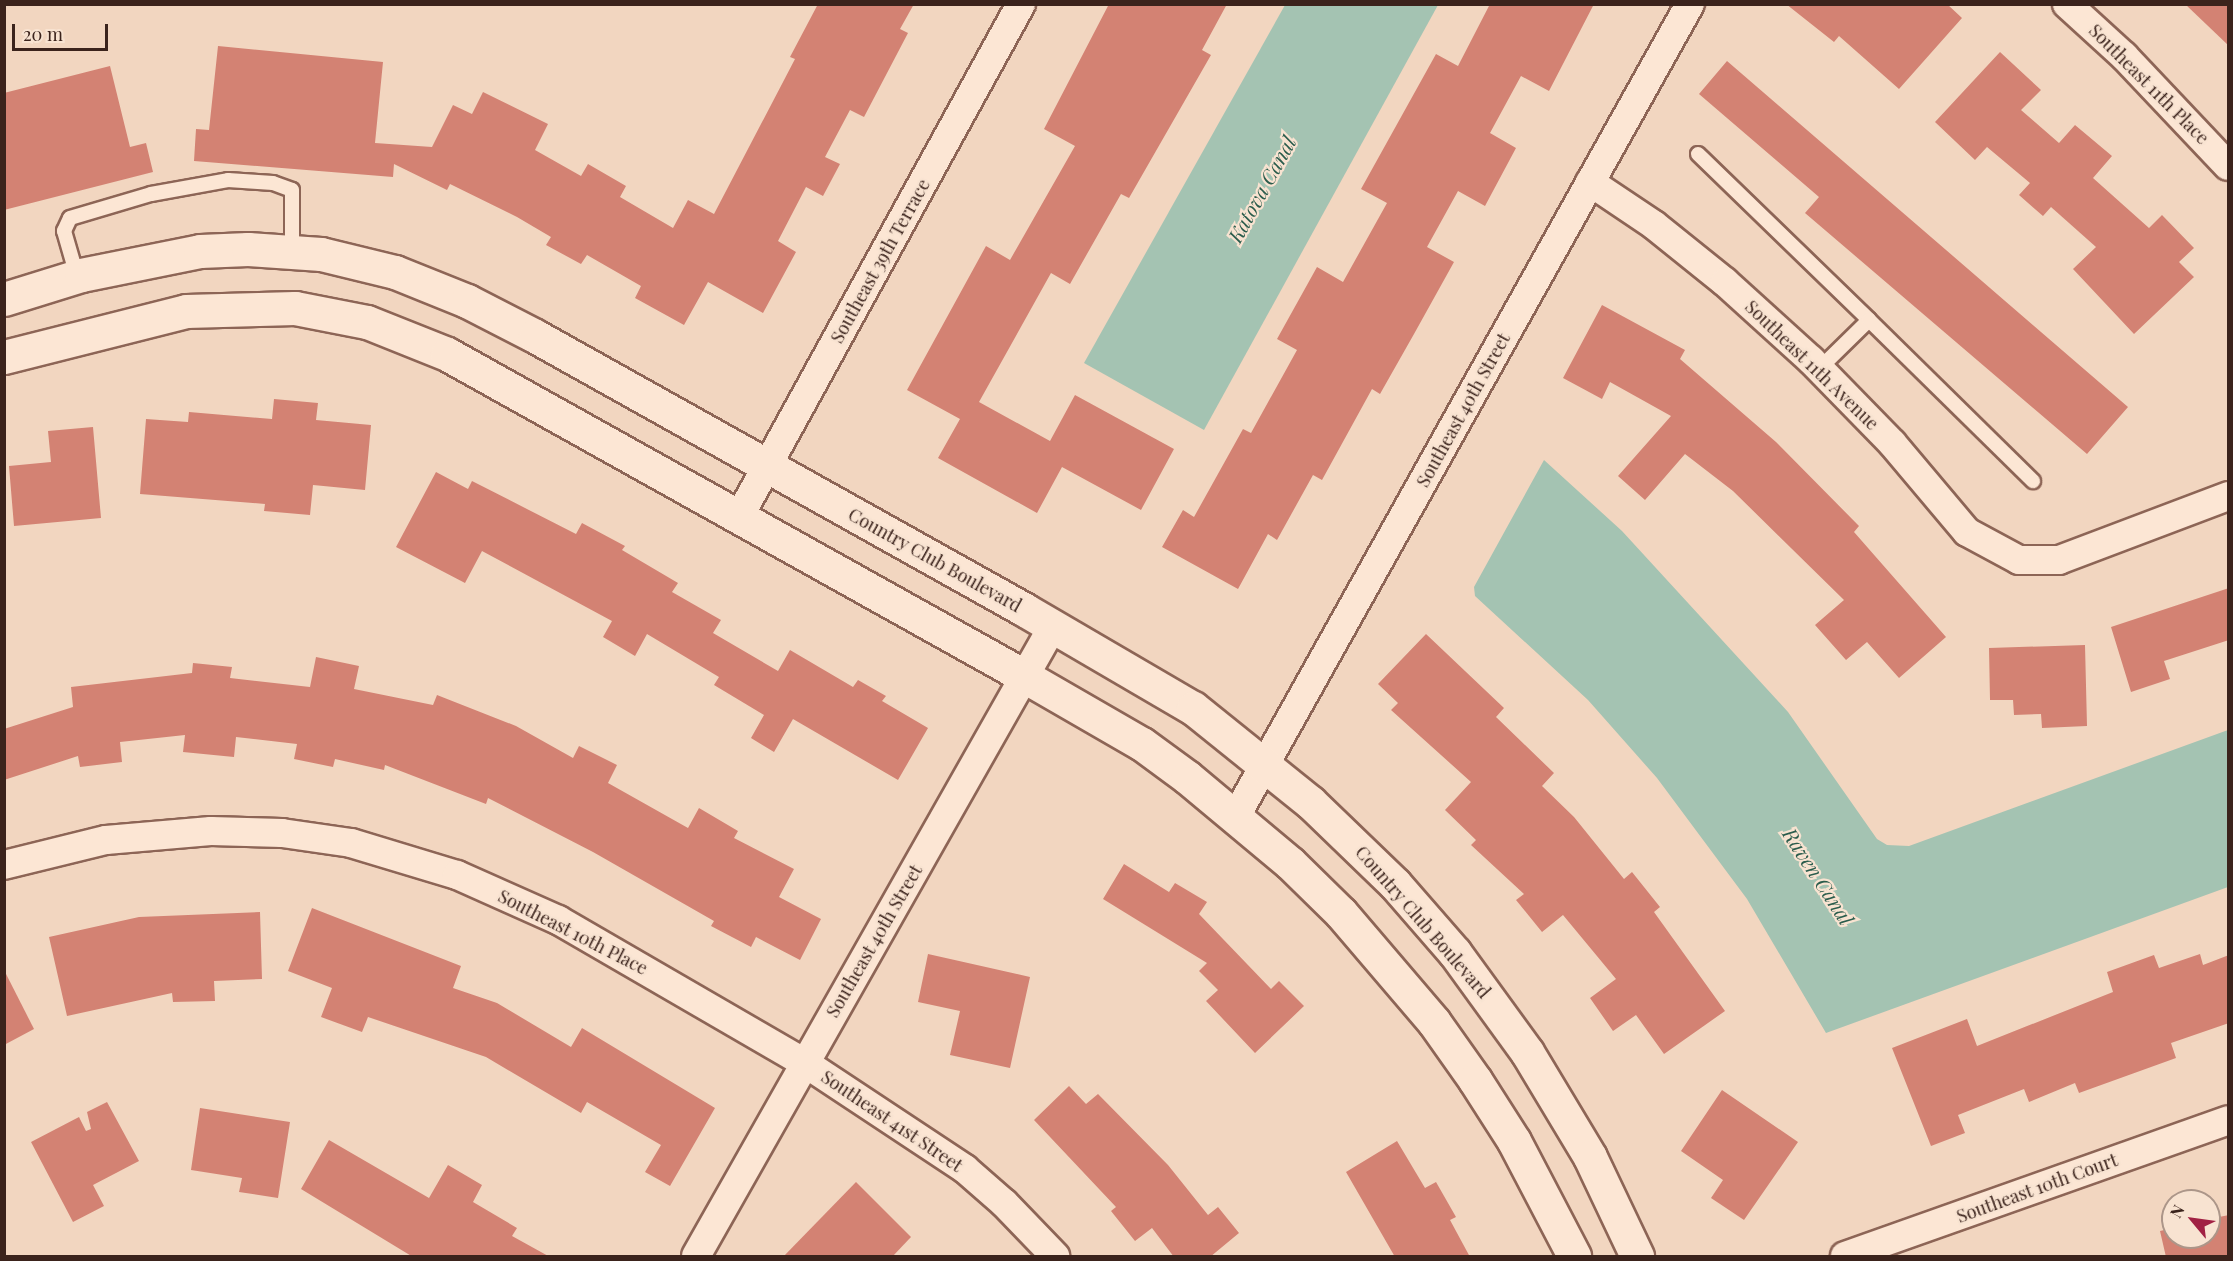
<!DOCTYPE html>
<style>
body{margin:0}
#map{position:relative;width:2233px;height:1261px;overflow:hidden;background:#f2d6c0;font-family:"Playfair Display",serif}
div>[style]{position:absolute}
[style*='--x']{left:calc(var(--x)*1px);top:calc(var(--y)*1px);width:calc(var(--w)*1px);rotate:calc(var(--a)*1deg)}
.water>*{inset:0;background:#a4c3b2}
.building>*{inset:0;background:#d38273}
.roads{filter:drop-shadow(2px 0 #8d6556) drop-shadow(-2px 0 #8d6556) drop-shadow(0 2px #8d6556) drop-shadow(0 -2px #8d6556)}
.lane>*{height:14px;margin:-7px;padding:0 7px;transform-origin:7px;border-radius:7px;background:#fce6d4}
.street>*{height:28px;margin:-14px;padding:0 14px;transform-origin:14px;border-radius:14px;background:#fce6d4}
.secondary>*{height:33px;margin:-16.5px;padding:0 16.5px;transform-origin:16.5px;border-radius:16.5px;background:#fce6d4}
span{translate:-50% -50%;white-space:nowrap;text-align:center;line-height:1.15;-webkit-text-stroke:4.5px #f8e3d1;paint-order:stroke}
.street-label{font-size:18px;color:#3b231c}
.water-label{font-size:20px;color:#2a5c4c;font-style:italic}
.frame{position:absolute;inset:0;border:6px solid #3b231c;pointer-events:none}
.north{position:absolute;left:2161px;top:1189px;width:60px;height:60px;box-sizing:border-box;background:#f8e3d1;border:2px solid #ac9689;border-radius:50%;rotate:299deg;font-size:16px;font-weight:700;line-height:24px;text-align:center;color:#3b231c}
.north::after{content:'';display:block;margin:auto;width:21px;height:27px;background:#a12143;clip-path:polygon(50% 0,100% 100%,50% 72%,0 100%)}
.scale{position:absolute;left:12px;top:24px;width:96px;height:27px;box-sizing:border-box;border:3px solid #3b231c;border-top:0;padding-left:8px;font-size:18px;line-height:21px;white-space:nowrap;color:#3b231c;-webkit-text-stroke:4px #f8e3d1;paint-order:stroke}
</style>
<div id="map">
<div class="water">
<div style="clip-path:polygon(1285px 5px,1438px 5px,1204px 430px,1084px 363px)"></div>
<div style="clip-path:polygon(1544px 460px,1622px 531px,1788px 712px,1877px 839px,1887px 845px,1909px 846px,2228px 730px,2228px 887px,1826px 1033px,1747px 899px,1657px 778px,1588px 700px,1475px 596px,1474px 587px)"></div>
</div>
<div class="building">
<div style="clip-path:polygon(818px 4px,914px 4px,900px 29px,908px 33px,864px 117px,850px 110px,825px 157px,840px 164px,823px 196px,806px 187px,778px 241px,796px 252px,763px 313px,708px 282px,684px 325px,635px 298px,641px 286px,587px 255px,581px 264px,546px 245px,551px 237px,517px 217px,450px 184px,447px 190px,394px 164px,393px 177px,194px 161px,196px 129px,209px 130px,218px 46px,383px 62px,375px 143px,432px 147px,453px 105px,472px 114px,483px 92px,548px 124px,535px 150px,581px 176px,588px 164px,626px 186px,620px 197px,673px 228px,688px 200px,714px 214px,795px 59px,790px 57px)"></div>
<div style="clip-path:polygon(1109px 4px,1227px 4px,1202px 50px,1211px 55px,1129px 198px,1121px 194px,1070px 284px,1051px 273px,979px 402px,1050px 441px,1075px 395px,1174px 449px,1141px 510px,1062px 467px,1037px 513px,938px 458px,960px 419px,907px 390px,986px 246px,1010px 260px,1075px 146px,1044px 129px)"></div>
<div style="clip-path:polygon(1490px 4px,1594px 4px,1549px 91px,1521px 76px,1490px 133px,1516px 148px,1485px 206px,1458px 191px,1427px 247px,1454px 262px,1414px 334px,1380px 394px,1372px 389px,1322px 480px,1313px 475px,1277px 540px,1268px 534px,1238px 589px,1162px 547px,1183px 510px,1194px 517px,1243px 429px,1251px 433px,1297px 350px,1277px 339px,1317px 267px,1343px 282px,1387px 203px,1361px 189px,1436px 54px,1458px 66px)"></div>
<div style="clip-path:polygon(1786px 4px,1947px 4px,1962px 18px,1899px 89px,1839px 36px,1834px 42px)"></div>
<div style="clip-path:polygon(2185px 4px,2229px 4px,2229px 46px)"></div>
<div style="clip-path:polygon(2000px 52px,2041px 90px,2021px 110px,2059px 143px,2075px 125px,2112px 156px,2093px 178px,2149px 228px,2162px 215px,2194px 248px,2179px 262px,2194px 277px,2134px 334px,2073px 269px,2096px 247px,2051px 207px,2043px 216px,2019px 195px,2030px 183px,1987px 147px,1975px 160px,1935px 122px)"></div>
<div style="clip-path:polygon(1727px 61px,2128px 407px,2087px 454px,1805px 213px,1819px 197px,1699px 94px)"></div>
<div style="clip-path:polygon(110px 66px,130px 147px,146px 143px,153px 172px,4px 210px,4px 93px)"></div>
<div style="clip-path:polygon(1602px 305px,1685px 350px,1680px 359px,1776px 442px,1859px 526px,1854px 532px,1946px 637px,1899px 678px,1867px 642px,1846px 660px,1815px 625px,1844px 600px,1733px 491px,1685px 454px,1645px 500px,1618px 476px,1671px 416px,1610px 382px,1602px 399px,1563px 378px)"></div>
<div style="clip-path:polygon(274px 399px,318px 403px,316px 420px,371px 425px,365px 490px,313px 485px,310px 515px,264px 511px,265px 504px,140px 494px,146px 419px,188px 422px,189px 412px,272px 419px)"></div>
<div style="clip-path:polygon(93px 427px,101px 518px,14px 526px,9px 466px,51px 462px,48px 431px)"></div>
<div style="clip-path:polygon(436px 472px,468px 489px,472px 481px,576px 534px,582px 523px,625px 546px,622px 550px,678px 583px,672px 592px,721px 620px,713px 633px,778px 671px,790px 650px,853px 687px,858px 680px,886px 696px,882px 701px,928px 728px,898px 780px,793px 719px,774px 752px,751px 738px,764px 715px,714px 685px,719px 677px,647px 634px,635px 656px,603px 637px,612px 621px,482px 551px,465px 583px,396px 547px)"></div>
<div style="clip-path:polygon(2229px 588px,2229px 640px,2164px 661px,2170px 679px,2131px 692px,2111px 627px)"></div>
<div style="clip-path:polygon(1426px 634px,1504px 708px,1496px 717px,1554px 773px,1542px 786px,1574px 817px,1624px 879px,1632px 872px,1660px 907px,1654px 912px,1725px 1011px,1664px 1054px,1636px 1015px,1613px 1031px,1590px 998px,1616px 979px,1563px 915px,1542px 932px,1516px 900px,1524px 894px,1471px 845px,1476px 840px,1445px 810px,1471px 782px,1391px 710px,1398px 703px,1378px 684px)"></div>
<div style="clip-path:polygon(2085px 645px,2087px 726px,2042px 728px,2041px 714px,2014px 715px,2013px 700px,1990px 700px,1989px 648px)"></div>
<div style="clip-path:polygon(316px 657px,359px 666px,354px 689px,433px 705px,437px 695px,516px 726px,573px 758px,579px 746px,617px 765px,608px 783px,688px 828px,699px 808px,738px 831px,734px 838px,794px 869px,779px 897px,821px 919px,800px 960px,756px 937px,751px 947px,711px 926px,714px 921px,593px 852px,488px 798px,486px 804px,385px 765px,384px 770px,335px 759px,333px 767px,294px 759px,297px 744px,236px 737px,234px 757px,183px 752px,185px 735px,120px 742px,122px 762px,80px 767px,78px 756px,4px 780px,4px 729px,73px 707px,71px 687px,192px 673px,193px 663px,232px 667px,230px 678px,310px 687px)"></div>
<div style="clip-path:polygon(1124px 864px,1169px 892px,1175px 883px,1207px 902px,1199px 914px,1271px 989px,1279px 981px,1304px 1006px,1255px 1053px,1206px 1001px,1218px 990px,1199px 971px,1207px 963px,1103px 899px)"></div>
<div style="clip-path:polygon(312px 908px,461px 966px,453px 988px,497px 1003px,571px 1047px,582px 1028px,715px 1108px,670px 1186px,645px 1172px,661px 1145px,587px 1102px,581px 1113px,486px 1057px,368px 1017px,362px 1032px,321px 1017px,332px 988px,288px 971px)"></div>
<div style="clip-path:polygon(260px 912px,262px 979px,214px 981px,215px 1001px,173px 1002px,172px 993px,67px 1016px,49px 937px,139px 917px)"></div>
<div style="clip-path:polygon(928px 954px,1030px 977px,1010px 1068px,950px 1055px,960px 1011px,918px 1002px)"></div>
<div style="clip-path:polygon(2200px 954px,2203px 965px,2229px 955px,2229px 1023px,2171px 1043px,2176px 1058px,2079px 1093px,2075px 1083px,2029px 1102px,2024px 1089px,1958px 1115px,1965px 1133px,1931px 1146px,1892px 1048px,1967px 1019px,1977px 1046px,2113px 992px,2107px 972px,2154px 955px,2159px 968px)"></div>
<div style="clip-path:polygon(4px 970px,34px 1029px,4px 1045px)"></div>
<div style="clip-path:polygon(1069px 1086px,1086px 1104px,1098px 1094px,1168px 1165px,1208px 1215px,1218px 1207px,1239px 1233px,1210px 1257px,1174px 1257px,1152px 1228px,1135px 1241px,1111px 1211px,1116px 1207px,1034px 1120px)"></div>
<div style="clip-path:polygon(1722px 1090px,1798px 1142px,1744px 1220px,1711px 1198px,1723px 1180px,1681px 1151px)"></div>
<div style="clip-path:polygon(107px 1102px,139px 1161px,93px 1185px,104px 1206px,73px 1222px,31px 1142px,79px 1117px,86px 1131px,91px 1129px,87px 1112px)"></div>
<div style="clip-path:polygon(200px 1108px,290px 1122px,278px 1198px,239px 1192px,242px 1178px,191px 1170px)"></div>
<div style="clip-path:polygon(329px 1140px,429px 1198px,448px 1165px,482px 1185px,473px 1202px,517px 1228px,512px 1236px,550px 1257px,413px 1257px,301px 1189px)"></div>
<div style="clip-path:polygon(1397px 1141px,1425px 1188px,1436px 1182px,1456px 1217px,1450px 1220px,1470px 1257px,1395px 1257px,1346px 1172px)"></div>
<div style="clip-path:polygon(856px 1182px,911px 1237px,892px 1257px,783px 1257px)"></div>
<div style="clip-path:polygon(2229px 1215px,2229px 1257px,2166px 1257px,2160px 1231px,2173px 1228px,2173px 1237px,2209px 1237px,2209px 1219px)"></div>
</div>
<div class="roads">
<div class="lane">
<div style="--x:1698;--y:154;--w:238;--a:44.1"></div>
<div style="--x:1869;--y:320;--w:70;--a:135.6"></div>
<div style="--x:77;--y:276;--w:47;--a:-106.1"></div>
<div style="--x:64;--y:231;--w:14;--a:-65"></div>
<div style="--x:70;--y:218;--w:84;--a:-16.5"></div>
<div style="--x:151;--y:194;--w:78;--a:-10.3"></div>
<div style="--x:228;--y:180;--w:45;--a:3.8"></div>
<div style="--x:273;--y:183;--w:20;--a:20"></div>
<div style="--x:292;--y:190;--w:62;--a:90"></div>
<div style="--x:1869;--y:320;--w:230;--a:44.5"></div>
</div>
<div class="street">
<div style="--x:2067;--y:4;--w:77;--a:42.4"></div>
<div style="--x:2124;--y:56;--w:151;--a:46.6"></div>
<div style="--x:1590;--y:182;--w:77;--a:33.9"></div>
<div style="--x:1654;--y:225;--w:91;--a:38.8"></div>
<div style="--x:1725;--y:282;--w:116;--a:42.2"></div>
<div style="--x:1811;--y:360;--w:116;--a:45.7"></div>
<div style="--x:1892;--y:443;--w:116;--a:49.9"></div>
<div style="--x:1967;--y:532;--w:59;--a:28.3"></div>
<div style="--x:2019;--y:560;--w:40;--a:0"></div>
<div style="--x:2059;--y:560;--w:181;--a:-20.7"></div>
<div style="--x:739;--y:517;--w:585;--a:-61.2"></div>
<div style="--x:1236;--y:816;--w:930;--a:-60.79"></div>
<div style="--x:4;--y:865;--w:105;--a:-13.8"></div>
<div style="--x:106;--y:840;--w:105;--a:-4.9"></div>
<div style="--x:211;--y:831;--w:71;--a:1.6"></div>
<div style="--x:282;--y:833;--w:70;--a:8.2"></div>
<div style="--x:351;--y:843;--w:111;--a:16.8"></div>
<div style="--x:457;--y:875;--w:111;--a:24"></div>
<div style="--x:558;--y:920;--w:285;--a:30.1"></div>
<div style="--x:805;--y:1063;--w:192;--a:33.5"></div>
<div style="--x:965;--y:1169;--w:52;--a:41.1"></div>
<div style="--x:1004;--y:1203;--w:74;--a:46.1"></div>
<div style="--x:696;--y:1256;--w:724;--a:-60.46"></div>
<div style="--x:1845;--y:1256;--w:406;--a:-19.5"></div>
</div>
<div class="secondary">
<div style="--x:4;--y:299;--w:81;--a:-17.3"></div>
<div style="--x:81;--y:275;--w:121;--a:-11.4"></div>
<div style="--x:200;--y:251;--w:48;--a:-2.4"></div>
<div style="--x:248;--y:249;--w:73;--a:3.9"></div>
<div style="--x:321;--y:254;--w:76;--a:13.7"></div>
<div style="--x:395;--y:272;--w:78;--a:21.9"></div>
<div style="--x:467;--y:301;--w:76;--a:27.2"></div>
<div style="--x:535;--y:336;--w:561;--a:29.21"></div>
<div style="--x:1025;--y:610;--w:194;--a:30.3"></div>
<div style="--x:1193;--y:708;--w:150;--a:38.8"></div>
<div style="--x:1310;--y:802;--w:118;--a:44"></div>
<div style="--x:1395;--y:884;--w:91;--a:49"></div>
<div style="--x:1455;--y:953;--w:122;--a:54"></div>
<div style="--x:1527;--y:1052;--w:122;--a:59"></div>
<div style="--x:1590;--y:1157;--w:110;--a:64.6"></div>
<div style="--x:4;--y:357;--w:188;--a:-14.2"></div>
<div style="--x:186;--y:311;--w:109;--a:-1.6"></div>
<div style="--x:295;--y:308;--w:73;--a:11"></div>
<div style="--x:367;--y:322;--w:86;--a:21.8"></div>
<div style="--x:447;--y:354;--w:661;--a:29.16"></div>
<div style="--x:1024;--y:676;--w:136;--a:30"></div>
<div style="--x:1142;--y:744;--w:56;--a:36.3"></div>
<div style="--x:1187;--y:777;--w:134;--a:39.9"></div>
<div style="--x:1290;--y:863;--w:71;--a:44.4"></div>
<div style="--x:1341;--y:913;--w:143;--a:49.5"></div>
<div style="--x:1434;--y:1022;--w:71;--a:54.7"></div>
<div style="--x:1475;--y:1080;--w:72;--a:57.4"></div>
<div style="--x:1514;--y:1141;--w:130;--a:62.4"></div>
</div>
</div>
<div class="street-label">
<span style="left:2149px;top:84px;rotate:45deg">Southeast 11th Place</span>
<span style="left:880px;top:261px;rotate:-61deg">Southeast 39th Terrace</span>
<span style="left:1812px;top:365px;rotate:44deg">Southeast 11th Avenue</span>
<span style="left:1463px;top:410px;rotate:-61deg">Southeast 40th Street</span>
<span style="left:935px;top:560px;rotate:29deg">Country Club Boulevard</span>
<span style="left:1423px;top:922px;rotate:49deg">Country Club Boulevard</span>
<span style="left:573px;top:932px;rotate:27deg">Southeast 10th Place</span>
<span style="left:874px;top:941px;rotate:-60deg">Southeast 40th Street</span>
<span style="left:892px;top:1121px;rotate:34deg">Southeast 41st Street</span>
<span style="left:2037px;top:1188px;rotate:-20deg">Southeast 10th Court</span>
</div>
<div class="water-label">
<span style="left:1261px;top:189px;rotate:-61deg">Katova Canal</span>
<span style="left:1819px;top:876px;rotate:57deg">Raven Canal</span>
</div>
<div class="frame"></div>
<div class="north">N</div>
<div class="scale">20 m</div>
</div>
